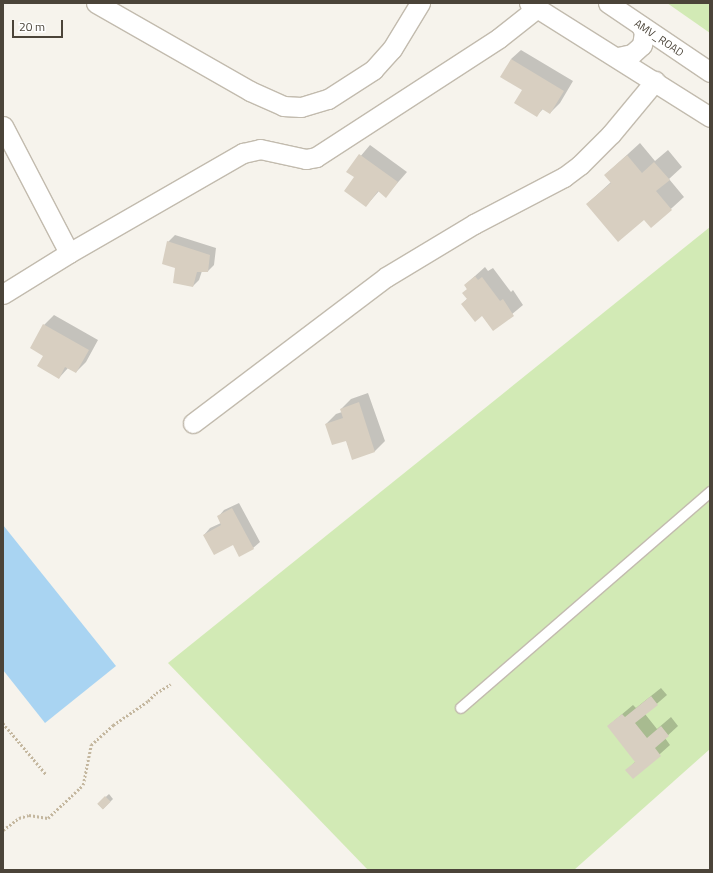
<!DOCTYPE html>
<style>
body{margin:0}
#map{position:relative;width:713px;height:873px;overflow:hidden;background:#f6f3ec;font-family:"Titillium Web",sans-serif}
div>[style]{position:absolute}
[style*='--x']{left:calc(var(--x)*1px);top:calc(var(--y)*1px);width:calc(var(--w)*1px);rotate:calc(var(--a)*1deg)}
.green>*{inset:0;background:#d2eab5}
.water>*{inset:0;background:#a9d4f2}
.shadow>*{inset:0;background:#0003}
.building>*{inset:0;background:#d8cfc1;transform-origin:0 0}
.path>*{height:2.5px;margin-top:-1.25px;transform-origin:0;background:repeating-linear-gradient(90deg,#c4b79f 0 2px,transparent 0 4px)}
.roads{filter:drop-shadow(1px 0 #c2bbae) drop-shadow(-1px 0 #c2bbae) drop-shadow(0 1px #c2bbae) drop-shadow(0 -1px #c2bbae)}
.lane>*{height:10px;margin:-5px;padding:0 5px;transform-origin:5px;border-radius:5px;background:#fff}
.street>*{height:19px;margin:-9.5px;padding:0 9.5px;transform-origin:9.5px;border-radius:9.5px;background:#fff}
span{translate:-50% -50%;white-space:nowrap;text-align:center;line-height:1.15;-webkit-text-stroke:3px #fff;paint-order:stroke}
.street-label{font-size:11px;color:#4b4439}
.frame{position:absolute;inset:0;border:4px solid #4b4439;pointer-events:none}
.scale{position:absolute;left:12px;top:20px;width:51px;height:18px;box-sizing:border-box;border:2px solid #4b4439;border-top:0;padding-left:5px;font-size:12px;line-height:14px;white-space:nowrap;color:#4b4439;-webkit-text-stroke:3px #fff;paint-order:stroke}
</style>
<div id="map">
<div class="green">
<div style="clip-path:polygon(667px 3px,710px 3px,710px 33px)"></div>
<div style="clip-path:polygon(710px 227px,710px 749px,574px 870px,368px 870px,168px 663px)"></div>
</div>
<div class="water">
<div style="clip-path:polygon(3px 525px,116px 666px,45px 723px,3px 670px)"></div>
</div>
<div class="shadow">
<div style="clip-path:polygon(521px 50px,573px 81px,560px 103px,550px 113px,543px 109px,536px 116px,511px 59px)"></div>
<div style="clip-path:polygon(640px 143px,655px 161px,668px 150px,682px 167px,669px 179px,684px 197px,651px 227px,644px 218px,587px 204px,611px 182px,605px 175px)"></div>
<div style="clip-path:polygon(370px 145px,407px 172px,386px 196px,379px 191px,366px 206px,356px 177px,348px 171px)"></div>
<div style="clip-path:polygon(175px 235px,216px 248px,214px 265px,208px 271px,202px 271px,199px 280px,193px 286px,177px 267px,168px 242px)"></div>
<div style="clip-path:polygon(485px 267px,488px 271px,493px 268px,511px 292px,513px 290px,523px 305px,493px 330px,482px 315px,462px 304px,467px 299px,467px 289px,465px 285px)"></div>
<div style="clip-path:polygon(54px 315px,98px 340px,86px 362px,76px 372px,68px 368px,59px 378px,44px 355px,31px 348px,44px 325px)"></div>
<div style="clip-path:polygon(368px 393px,385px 441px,375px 451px,353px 459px,346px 440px,326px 424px,336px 414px,342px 412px,341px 409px,351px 399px)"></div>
<div style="clip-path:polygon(239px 503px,260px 542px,253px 548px,204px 535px,210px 528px,221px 523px,218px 517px,224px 510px)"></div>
<div style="clip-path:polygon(661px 688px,667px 695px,645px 714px,657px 729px,671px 717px,678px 726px,665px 738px,670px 745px,633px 778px,627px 770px,636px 761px,608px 726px,633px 705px,636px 708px)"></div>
<div style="clip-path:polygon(109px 794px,113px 799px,103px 809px,98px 804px)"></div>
</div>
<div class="building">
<div style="clip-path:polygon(511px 59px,564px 91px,550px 114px,542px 109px,537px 117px,514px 103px,522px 90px,500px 77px)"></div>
<div style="clip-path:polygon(359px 154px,398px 182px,386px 198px,378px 191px,366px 207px,344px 191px,354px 177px,346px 172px)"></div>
<div style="clip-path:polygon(627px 155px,642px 173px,654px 162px,670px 180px,656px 191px,672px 210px,651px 228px,644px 220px,618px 242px,586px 204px,611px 183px,604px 175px)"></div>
<div style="clip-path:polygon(167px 241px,210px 255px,208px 272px,197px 272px,193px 287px,173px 283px,175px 268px,162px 264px)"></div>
<div style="clip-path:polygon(475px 276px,478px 280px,482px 277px,500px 301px,503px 299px,514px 316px,493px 331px,482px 316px,475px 322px,461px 304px,467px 299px,462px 293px,467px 289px,464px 285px)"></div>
<div style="clip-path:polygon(43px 324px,89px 350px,76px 373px,65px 367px,59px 379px,37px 366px,43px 356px,30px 348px)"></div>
<div style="clip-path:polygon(359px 402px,375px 452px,352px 460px,346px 441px,332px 445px,325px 424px,343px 418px,340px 409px)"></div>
<div style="clip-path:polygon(232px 508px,254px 549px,239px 557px,233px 545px,214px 555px,203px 535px,221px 525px,217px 516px)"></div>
<div style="clip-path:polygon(651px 696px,658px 705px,635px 723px,647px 738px,661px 726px,669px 736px,655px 748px,661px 756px,633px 779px,625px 770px,635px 762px,607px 726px,622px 714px,625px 717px)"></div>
<div style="left:105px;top:796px;width:8px;height:11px;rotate:45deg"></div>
</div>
<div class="path">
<div style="--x:3;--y:723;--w:67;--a:49.9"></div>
<div style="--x:3;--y:830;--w:20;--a:-37"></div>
<div style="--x:19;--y:818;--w:10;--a:-17"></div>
<div style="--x:29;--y:815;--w:19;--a:9"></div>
<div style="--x:48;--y:818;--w:48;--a:-43.3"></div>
<div style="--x:83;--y:785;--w:41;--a:-78.7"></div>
<div style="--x:91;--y:745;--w:30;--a:-42"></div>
<div style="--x:113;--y:725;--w:42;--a:-34.4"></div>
<div style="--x:148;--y:701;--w:11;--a:-45"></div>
<div style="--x:156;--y:693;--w:17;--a:-31"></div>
</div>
<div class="roads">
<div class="lane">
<div style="--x:461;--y:708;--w:330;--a:-40.9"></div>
</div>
<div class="street">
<div style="--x:96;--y:3;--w:177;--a:29.7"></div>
<div style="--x:250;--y:91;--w:36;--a:24"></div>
<div style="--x:283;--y:106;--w:18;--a:3"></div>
<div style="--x:301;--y:107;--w:28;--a:-17"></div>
<div style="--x:328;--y:99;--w:54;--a:-32.8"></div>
<div style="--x:373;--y:70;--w:28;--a:-48"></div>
<div style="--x:392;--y:49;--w:54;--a:-58.7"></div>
<div style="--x:529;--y:3;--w:214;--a:32.2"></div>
<div style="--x:608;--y:3;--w:123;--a:34.1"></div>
<div style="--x:618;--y:57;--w:14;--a:-12"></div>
<div style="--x:632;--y:54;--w:13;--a:-42"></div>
<div style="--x:642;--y:45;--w:13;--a:-81"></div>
<div style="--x:644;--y:32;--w:7;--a:-117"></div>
<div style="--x:3;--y:126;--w:143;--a:62.5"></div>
<div style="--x:3;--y:294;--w:78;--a:-31.8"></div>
<div style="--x:69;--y:253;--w:201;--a:-29.9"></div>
<div style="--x:243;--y:153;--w:17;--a:-13"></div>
<div style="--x:260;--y:149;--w:47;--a:12.3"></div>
<div style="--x:306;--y:159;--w:10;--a:-11"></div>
<div style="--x:316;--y:157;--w:218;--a:-33"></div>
<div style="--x:499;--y:38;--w:48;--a:-38.3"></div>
<div style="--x:193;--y:423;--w:242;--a:-37.1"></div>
<div style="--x:386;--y:277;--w:103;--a:-31.1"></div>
<div style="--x:474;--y:224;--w:102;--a:-27.6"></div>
<div style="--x:564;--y:177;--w:20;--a:-37"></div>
<div style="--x:580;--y:165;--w:44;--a:-45"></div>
<div style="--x:611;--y:134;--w:69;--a:-50.3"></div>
</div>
</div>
<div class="street-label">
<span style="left:659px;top:38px;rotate:34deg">AMV_ROAD</span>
</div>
<div class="frame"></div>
<div class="scale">20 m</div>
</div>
